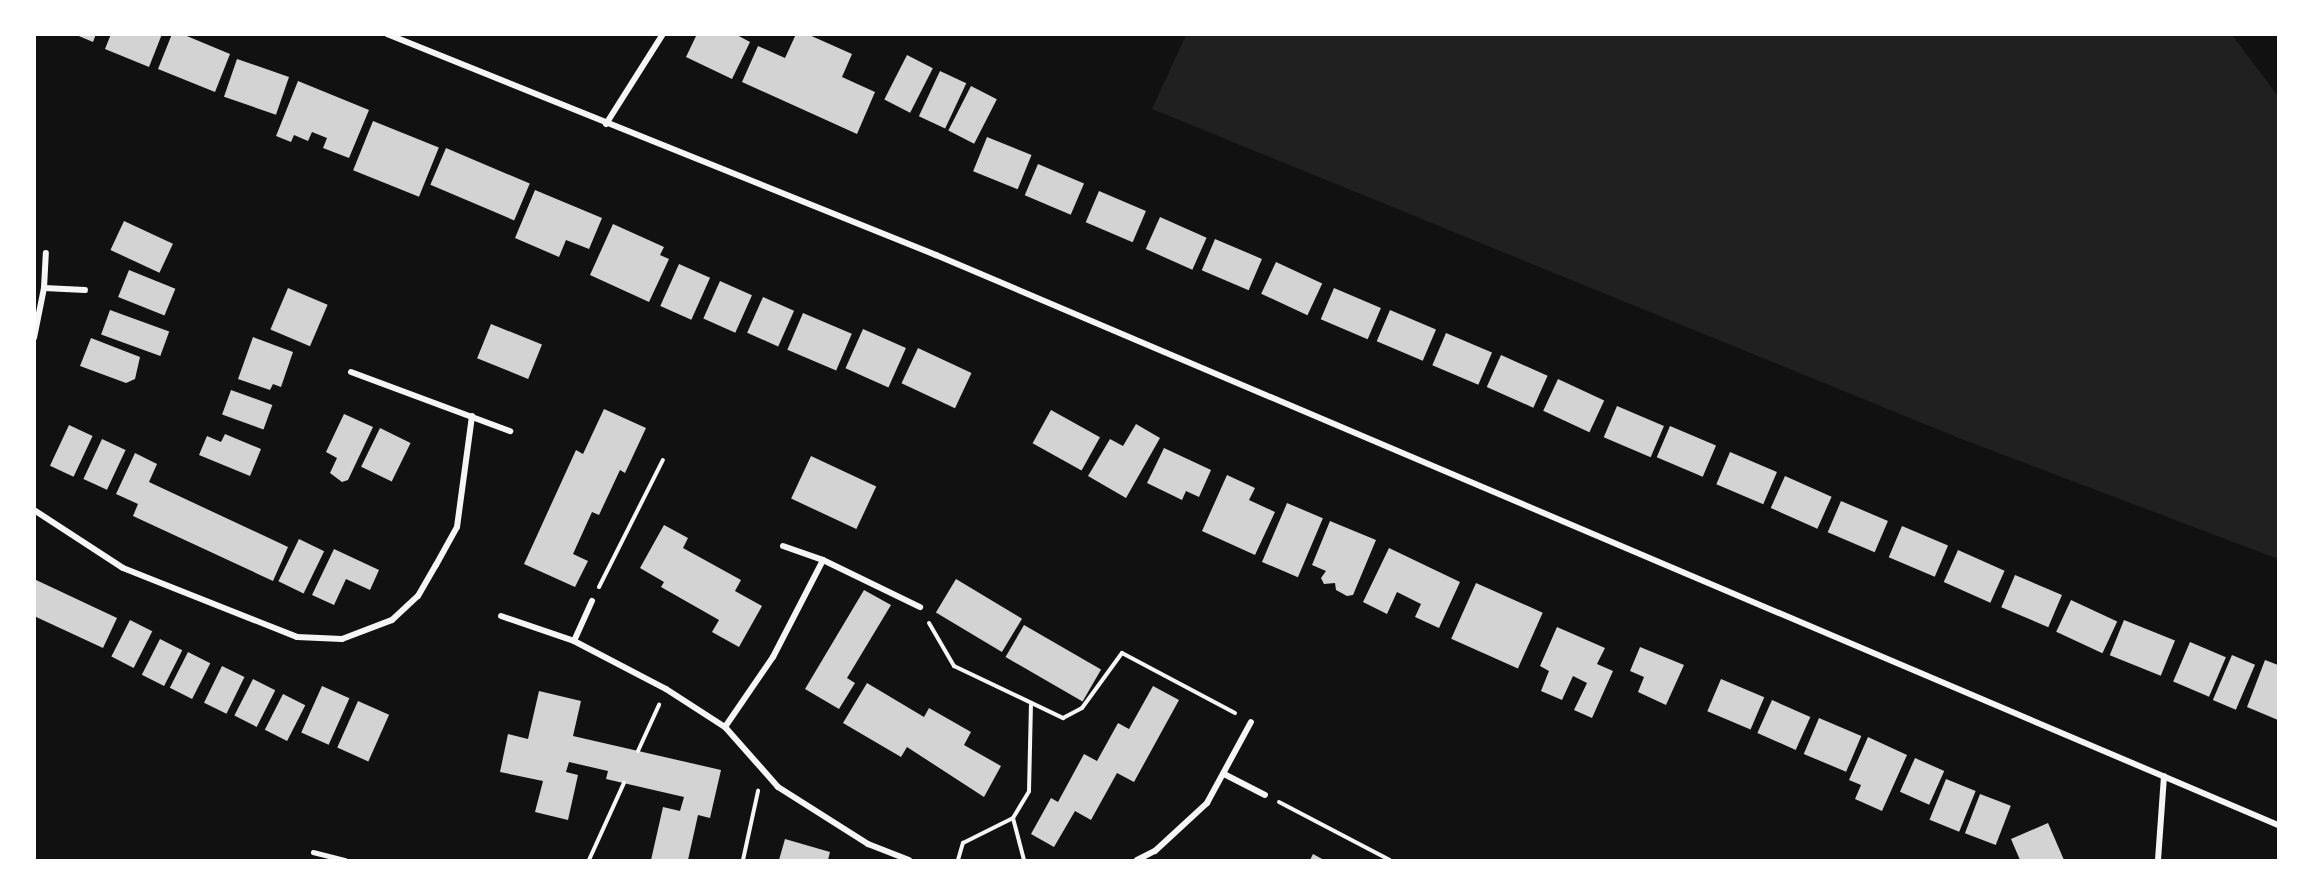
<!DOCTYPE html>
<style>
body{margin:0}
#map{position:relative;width:2313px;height:895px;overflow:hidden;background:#111;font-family:Barlow,sans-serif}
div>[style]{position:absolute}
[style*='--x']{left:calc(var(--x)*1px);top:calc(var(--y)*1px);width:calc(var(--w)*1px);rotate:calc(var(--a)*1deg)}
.green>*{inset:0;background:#202020}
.building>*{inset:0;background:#d3d3d3;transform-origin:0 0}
.path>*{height:4px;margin:-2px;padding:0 2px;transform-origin:2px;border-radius:2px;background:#f5f5f5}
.service>*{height:4.5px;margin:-2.25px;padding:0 2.25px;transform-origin:2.25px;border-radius:2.25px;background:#f5f5f5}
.minor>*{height:6px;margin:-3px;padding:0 3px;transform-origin:3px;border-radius:3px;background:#f5f5f5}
span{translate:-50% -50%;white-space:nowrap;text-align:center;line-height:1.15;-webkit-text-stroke:6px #fff;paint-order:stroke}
.frame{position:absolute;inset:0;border:36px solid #fff;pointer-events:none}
</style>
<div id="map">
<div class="green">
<div style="clip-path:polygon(1186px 35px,2232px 35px,2278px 96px,2278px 559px,1959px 438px,1152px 109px)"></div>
</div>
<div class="building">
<div style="clip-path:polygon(74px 34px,96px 34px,93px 42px)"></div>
<div style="clip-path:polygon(111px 34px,162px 34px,149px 67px,105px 49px)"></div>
<div style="clip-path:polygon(172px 34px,182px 34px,230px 54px,215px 92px,158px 69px)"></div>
<div style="clip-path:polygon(697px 34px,735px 34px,750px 42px,732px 79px,686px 57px)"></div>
<div style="clip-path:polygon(796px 34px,807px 34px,852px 54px,842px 77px,875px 92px,857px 134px,742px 82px,758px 46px,785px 58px)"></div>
<div style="left:907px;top:55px;width:29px;height:50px;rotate:27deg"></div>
<div style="left:237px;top:59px;width:55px;height:40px;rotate:19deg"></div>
<div style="left:940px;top:71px;width:29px;height:50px;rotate:25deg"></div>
<div style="clip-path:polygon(298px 81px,369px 110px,349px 158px,323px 148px,327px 138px,312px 132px,308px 141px,294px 135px,291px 142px,276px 136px)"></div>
<div style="left:971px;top:86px;width:29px;height:50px;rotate:27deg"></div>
<div style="left:373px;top:121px;width:71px;height:53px;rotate:22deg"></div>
<div style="left:987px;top:137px;width:48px;height:37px;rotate:22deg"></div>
<div style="left:446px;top:148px;width:91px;height:40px;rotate:23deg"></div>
<div style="left:1038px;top:164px;width:50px;height:34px;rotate:23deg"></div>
<div style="clip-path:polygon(535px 190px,602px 218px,589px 249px,566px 240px,559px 257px,515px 238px)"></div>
<div style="left:1099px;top:191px;width:51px;height:34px;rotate:23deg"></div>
<div style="left:1160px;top:217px;width:51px;height:35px;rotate:24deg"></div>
<div style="left:124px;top:221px;width:54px;height:32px;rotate:25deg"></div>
<div style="clip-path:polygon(613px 224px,664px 247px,660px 255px,669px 259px,649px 302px,590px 275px)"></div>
<div style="left:1215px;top:239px;width:51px;height:34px;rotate:23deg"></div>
<div style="left:1276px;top:262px;width:51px;height:35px;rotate:25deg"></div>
<div style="left:679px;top:264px;width:34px;height:46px;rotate:24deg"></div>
<div style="left:129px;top:270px;width:50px;height:29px;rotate:22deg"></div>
<div style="left:720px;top:281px;width:35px;height:41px;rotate:24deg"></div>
<div style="left:288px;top:288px;width:43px;height:45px;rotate:23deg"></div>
<div style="left:1334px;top:288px;width:51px;height:34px;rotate:23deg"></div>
<div style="left:763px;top:297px;width:34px;height:39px;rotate:24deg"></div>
<div style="left:110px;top:310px;width:63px;height:26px;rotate:20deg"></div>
<div style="left:1390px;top:310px;width:50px;height:34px;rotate:23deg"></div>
<div style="left:803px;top:313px;width:53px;height:40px;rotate:23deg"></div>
<div style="left:491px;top:324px;width:55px;height:37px;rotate:22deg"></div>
<div style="left:863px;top:329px;width:47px;height:43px;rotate:24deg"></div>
<div style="left:1446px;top:333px;width:50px;height:35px;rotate:23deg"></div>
<div style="clip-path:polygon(253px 337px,293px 352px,281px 387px,273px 384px,270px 390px,238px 379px)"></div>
<div style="clip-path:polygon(91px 338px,140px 357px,135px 379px,126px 383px,80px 366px)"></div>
<div style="left:918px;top:348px;width:59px;height:39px;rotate:25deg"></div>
<div style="left:1501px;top:355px;width:51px;height:35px;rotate:24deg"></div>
<div style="left:1558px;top:379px;width:51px;height:35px;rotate:25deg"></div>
<div style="left:231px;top:390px;width:44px;height:26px;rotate:20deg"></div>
<div style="left:1617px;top:406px;width:51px;height:34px;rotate:23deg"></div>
<div style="clip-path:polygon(604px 409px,646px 428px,625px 473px,620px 470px,599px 515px,592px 512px,573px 554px,588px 561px,575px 587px,524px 564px,576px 450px,583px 454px)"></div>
<div style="left:1051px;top:410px;width:56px;height:38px;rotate:29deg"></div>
<div style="clip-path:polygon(344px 414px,373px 427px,348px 480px,342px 482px,330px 473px,337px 458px,326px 452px)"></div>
<div style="clip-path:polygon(1136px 424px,1160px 438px,1126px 498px,1088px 476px,1110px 439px,1123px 446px)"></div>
<div style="left:69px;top:425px;width:26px;height:45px;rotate:25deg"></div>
<div style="left:1670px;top:426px;width:50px;height:34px;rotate:23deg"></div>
<div style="left:380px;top:428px;width:34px;height:43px;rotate:26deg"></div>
<div style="clip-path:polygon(225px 434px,261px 449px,250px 476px,199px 455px,207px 436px,221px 442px)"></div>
<div style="left:102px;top:439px;width:26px;height:44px;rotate:25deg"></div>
<div style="clip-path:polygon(1164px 448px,1211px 470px,1199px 497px,1186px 491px,1182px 500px,1147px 483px)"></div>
<div style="left:1730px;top:452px;width:51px;height:35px;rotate:23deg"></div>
<div style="clip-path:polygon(135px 453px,157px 464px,149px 482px,288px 547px,273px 581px,133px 516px,138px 504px,116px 494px)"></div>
<div style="left:811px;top:456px;width:72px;height:47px;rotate:25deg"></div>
<div style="clip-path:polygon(1227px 475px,1255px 488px,1249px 500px,1275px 512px,1255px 555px,1202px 531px)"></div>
<div style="left:1785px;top:476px;width:51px;height:35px;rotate:24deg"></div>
<div style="left:1841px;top:501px;width:51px;height:34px;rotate:23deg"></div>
<div style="left:1287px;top:503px;width:39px;height:64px;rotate:23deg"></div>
<div style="clip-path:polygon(1330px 521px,1376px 540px,1353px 595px,1347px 596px,1336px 590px,1335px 583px,1324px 584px,1321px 578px,1326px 571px,1312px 565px)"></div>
<div style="clip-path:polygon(664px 525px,688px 538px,683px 548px,741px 580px,735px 591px,762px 606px,739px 647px,712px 632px,719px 620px,661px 587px,664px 582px,640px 568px)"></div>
<div style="left:1902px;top:526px;width:50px;height:34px;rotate:23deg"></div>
<div style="left:299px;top:539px;width:28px;height:47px;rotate:26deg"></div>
<div style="clip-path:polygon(1389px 548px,1460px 582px,1439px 628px,1415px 617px,1421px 604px,1397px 592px,1387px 614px,1363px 602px)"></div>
<div style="clip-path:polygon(334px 549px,379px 570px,370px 590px,346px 579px,334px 605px,312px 595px)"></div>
<div style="left:1958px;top:550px;width:51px;height:35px;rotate:24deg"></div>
<div style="left:2015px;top:575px;width:51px;height:35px;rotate:23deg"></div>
<div style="clip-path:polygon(34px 579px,117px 618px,103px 648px,34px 616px)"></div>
<div style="left:956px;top:579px;width:77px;height:39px;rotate:31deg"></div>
<div style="left:1476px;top:583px;width:73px;height:61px;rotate:24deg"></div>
<div style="clip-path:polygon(864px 590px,891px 605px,847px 678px,855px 683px,839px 709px,805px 689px)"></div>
<div style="left:2071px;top:600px;width:51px;height:35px;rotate:25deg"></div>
<div style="left:130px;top:620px;width:25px;height:41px;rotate:27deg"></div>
<div style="left:2124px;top:620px;width:55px;height:38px;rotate:22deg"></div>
<div style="left:1024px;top:625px;width:89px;height:37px;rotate:30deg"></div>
<div style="clip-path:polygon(1557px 627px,1605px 648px,1597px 664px,1613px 671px,1592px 718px,1574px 710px,1587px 683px,1573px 676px,1562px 700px,1541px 691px,1549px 671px,1540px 666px)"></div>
<div style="left:160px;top:639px;width:25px;height:40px;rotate:27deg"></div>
<div style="left:2190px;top:642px;width:39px;height:43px;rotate:23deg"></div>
<div style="clip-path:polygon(1640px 647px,1684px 665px,1666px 705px,1638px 692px,1644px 677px,1630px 671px)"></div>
<div style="left:188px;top:652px;width:25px;height:40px;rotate:27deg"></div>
<div style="left:2232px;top:655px;width:25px;height:49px;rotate:23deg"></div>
<div style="clip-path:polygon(2265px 660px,2278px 665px,2278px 720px,2247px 707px)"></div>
<div style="left:222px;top:666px;width:25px;height:41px;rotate:26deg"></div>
<div style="left:253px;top:679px;width:25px;height:41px;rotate:27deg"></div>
<div style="left:1721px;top:679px;width:47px;height:35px;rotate:23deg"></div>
<div style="clip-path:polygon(867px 683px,924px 717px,929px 708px,971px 732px,964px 745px,1001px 766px,984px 797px,907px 747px,901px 757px,843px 723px)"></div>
<div style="left:322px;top:686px;width:30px;height:51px;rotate:24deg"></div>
<div style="clip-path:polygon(1153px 686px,1179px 700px,1134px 782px,1117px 773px,1091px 820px,1075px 811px,1054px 847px,1031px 834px,1051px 798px,1058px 802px,1084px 754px,1097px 761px,1118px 723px,1129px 729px)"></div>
<div style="clip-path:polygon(539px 691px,581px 701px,573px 736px,721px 770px,710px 818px,698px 815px,688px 860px,651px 860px,663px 807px,680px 811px,684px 797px,606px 779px,608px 771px,569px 762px,566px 772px,578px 775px,568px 820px,535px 812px,543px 781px,500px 772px,508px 734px,528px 739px)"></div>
<div style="left:283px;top:694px;width:25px;height:40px;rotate:27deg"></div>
<div style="left:1772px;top:700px;width:42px;height:36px;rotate:24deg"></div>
<div style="left:358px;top:701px;width:34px;height:51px;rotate:24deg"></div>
<div style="left:1819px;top:718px;width:46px;height:39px;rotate:23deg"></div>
<div style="clip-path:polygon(1868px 737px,1907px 755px,1882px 811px,1855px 799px,1861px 785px,1849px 780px)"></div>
<div style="left:1915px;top:758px;width:32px;height:37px;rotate:24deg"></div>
<div style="left:1946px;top:779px;width:32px;height:44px;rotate:22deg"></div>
<div style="left:1980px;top:794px;width:33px;height:42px;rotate:21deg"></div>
<div style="clip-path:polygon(2048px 823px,2064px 860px,2020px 860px,2011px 839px)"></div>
<div style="clip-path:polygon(785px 839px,830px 852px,828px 860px,779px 860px)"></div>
<div style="clip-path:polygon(1313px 854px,1324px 860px,1310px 860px)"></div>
</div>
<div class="path">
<div style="--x:599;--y:587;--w:142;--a:-63.3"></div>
<div style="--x:929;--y:623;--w:50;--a:59.8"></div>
<div style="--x:954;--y:666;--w:121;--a:25.5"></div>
<div style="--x:1063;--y:718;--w:21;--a:-28"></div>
<div style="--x:1082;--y:708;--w:68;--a:-54"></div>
<div style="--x:1122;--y:653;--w:128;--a:28"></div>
<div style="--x:638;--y:751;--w:51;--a:-65.5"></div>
<div style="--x:1279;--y:802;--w:125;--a:27.6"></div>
<div style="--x:589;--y:860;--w:85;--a:-65.6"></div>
<div style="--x:743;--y:860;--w:71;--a:-77.7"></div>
<div style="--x:958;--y:860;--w:18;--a:-74"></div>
<div style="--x:963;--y:843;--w:56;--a:-26.6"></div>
<div style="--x:1024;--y:860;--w:43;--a:-104.7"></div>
<div style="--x:1013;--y:818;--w:31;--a:-59"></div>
<div style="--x:1029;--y:791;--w:86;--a:-88.7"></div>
</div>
<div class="service">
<div style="--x:313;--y:852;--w:33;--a:14"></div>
</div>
<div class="minor">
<div style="--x:387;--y:34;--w:592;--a:21.93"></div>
<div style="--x:936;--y:255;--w:1458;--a:23.01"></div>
<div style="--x:606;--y:124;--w:107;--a:-57.7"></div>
<div style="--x:44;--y:288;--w:41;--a:2.8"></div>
<div style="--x:34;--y:338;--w:51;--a:-78.7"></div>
<div style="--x:44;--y:288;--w:35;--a:-87"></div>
<div style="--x:351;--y:372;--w:170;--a:20.4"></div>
<div style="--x:34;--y:510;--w:106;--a:33.1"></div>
<div style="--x:123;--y:568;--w:187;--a:21.6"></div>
<div style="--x:297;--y:637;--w:45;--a:2.5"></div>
<div style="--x:342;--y:639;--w:53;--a:-20.8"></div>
<div style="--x:392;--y:620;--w:35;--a:-43"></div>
<div style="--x:418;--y:596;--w:36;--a:-60"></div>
<div style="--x:436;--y:565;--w:43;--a:-61.1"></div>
<div style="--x:457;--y:527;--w:112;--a:-82.3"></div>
<div style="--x:783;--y:546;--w:42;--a:19.3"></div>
<div style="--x:823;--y:560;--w:108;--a:25.9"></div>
<div style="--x:501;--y:616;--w:77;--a:18.9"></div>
<div style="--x:574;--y:641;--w:104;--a:27.6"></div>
<div style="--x:666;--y:689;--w:70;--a:32.8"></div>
<div style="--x:725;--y:727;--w:80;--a:48.5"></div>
<div style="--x:778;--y:787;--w:107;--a:32.3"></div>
<div style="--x:868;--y:844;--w:44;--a:21.3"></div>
<div style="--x:574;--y:641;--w:44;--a:-65.8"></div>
<div style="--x:725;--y:727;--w:85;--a:-55.6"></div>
<div style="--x:773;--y:657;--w:109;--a:-62.7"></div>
<div style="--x:1224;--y:774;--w:46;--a:27.1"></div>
<div style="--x:1137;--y:860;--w:20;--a:-27"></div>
<div style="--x:1155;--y:851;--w:71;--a:-42.7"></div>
<div style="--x:1207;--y:803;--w:92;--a:-61.5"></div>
<div style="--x:2158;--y:860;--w:84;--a:-85.9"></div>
</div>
<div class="frame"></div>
</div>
